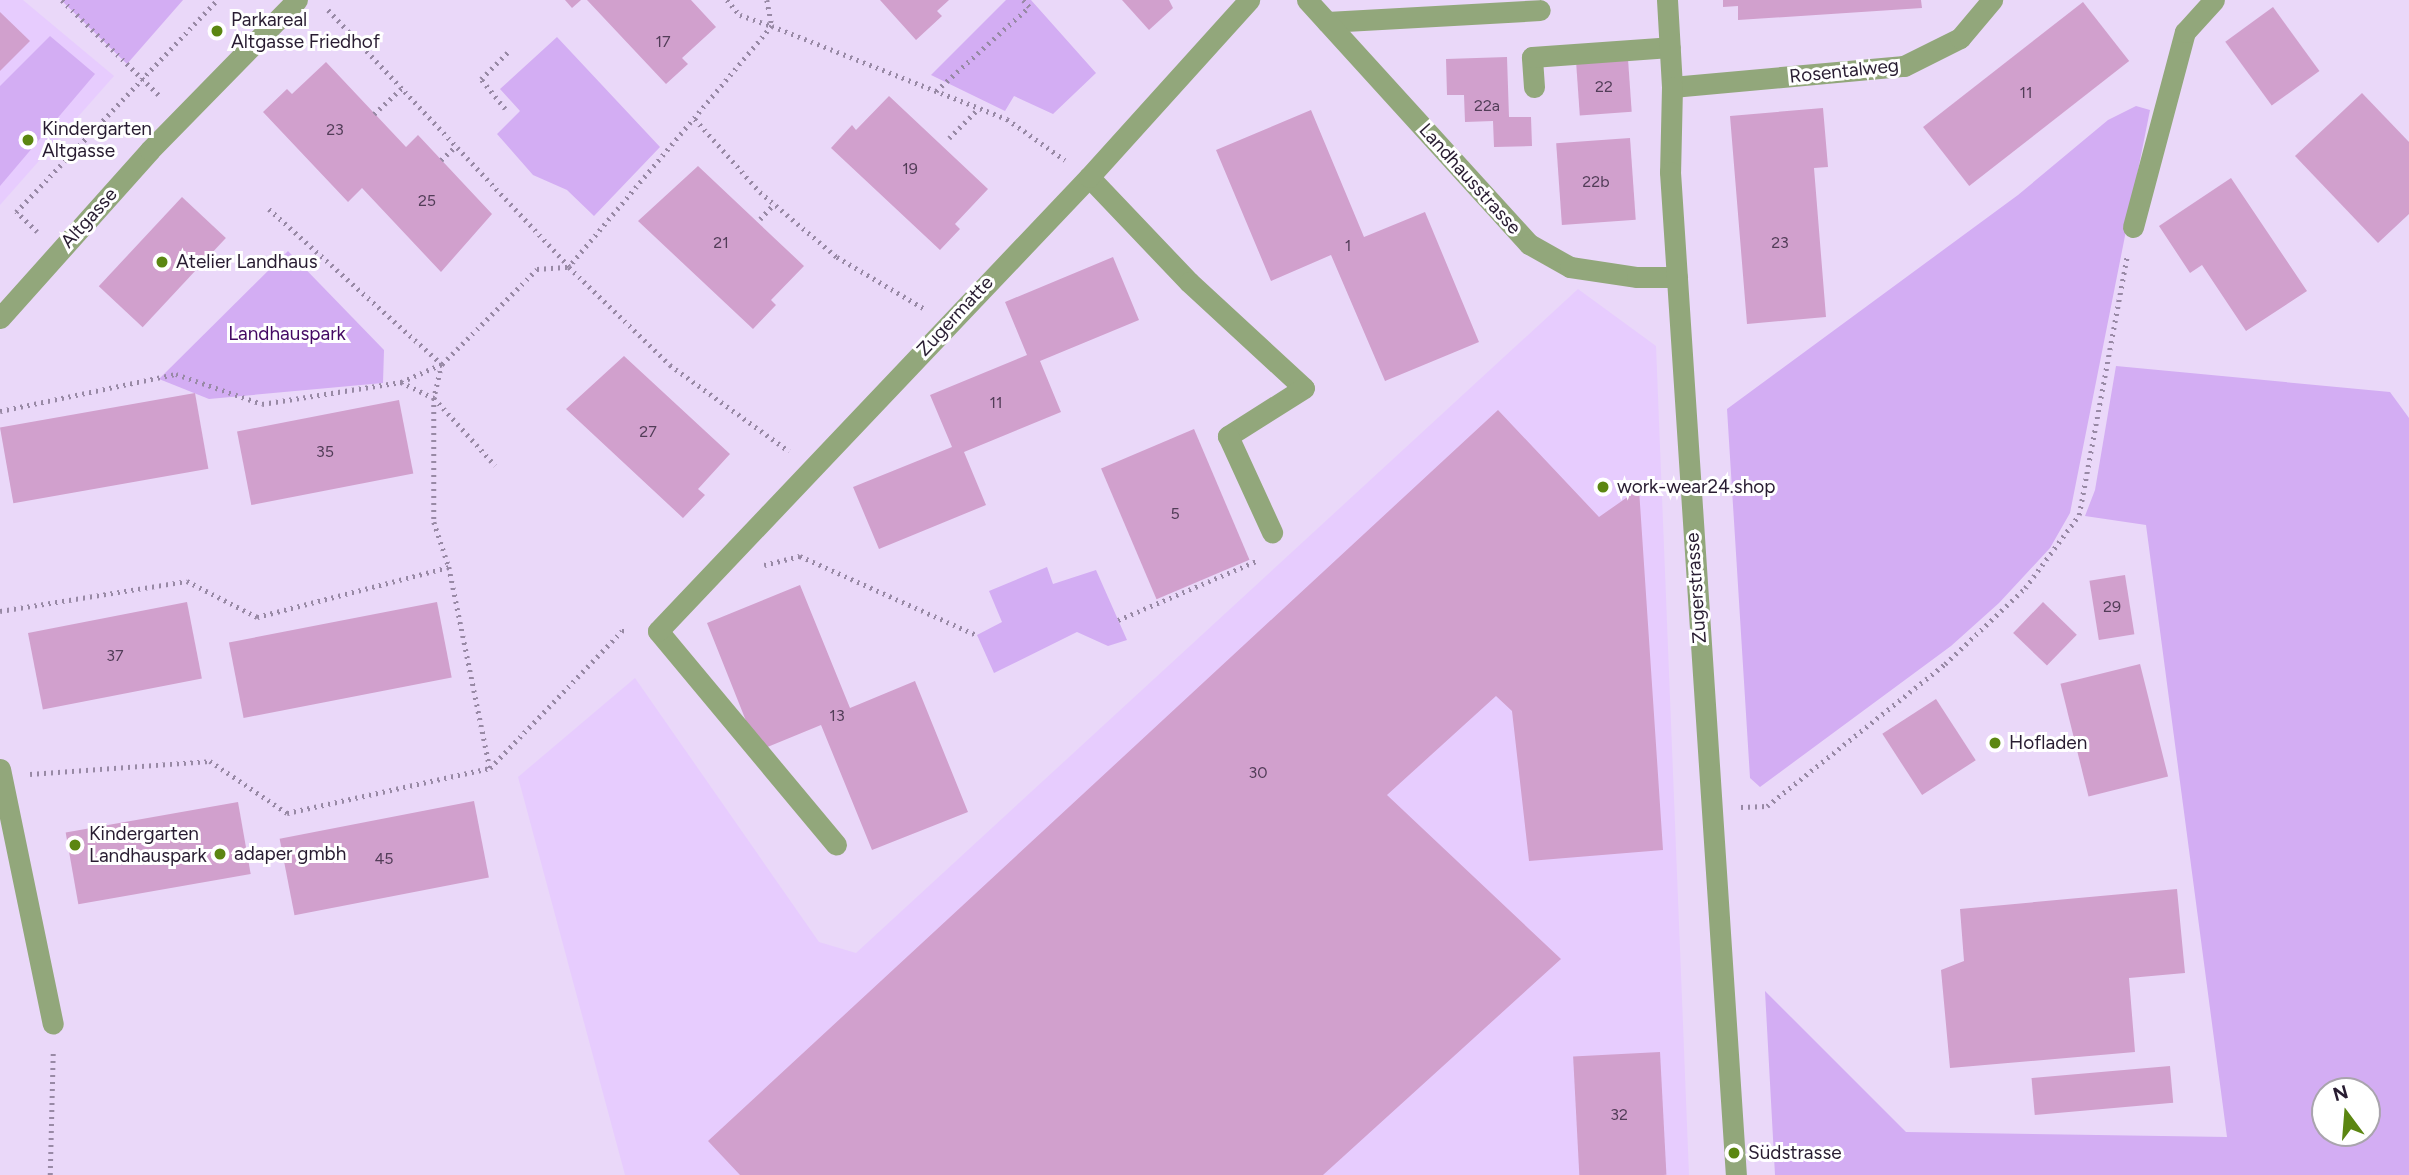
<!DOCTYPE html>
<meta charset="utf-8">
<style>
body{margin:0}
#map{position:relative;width:2409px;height:1175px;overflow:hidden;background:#ead8f9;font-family:Figtree,sans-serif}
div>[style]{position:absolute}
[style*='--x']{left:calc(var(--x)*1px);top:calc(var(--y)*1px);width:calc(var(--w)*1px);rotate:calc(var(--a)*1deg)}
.built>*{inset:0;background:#e7ccfe}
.green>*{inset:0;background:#d3adf3}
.building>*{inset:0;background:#d1a0cd;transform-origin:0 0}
.path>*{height:4.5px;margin-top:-2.25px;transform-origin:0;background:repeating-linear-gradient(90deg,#9889a5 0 2px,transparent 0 7px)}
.service>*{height:21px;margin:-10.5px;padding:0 10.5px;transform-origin:10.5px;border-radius:10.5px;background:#92a77b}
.minor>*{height:21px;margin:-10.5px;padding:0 10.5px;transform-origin:10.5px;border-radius:10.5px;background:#92a77b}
.tertiary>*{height:21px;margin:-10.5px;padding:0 10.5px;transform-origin:10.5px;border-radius:10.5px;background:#92a77b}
.dots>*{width:19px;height:19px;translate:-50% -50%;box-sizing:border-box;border:4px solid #fff;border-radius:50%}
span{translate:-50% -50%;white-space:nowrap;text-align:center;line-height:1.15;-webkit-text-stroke:6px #fff;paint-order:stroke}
.number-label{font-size:16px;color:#523d58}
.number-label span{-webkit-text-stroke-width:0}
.poi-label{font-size:19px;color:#281c31}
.left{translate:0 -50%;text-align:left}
.street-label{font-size:19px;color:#281c31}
.park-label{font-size:19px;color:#440963}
.north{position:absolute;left:2311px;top:1077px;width:70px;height:70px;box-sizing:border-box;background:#fff;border:2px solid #a9a4ad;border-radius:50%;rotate:344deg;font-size:19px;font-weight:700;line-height:28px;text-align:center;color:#281c31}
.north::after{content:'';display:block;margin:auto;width:24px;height:32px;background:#5b8611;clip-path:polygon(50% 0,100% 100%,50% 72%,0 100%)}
</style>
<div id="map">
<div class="built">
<div style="clip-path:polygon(0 0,23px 0,114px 76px,0 205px)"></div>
<div style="clip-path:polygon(1578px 289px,1656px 346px,1689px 1175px,625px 1175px,518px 777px,635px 678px,819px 942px,856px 953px)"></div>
</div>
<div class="green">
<div style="clip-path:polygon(61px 0,183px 0,127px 64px)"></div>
<div style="clip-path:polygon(1006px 0,1031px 0,1096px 73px,1053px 114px,1014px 96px,1005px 111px,931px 75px)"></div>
<div style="clip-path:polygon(50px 36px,95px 74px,0 186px,0 86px)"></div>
<div style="clip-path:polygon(557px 37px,660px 147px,594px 216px,567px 190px,533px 175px,497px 134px,520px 111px,500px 89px)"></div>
<div style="clip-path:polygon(2136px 106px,2150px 110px,2070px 513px,2050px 548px,1999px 603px,1951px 646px,1760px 787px,1750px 778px,1727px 409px,2018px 195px,2108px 120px)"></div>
<div style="clip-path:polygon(288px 251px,384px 350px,383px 383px,209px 399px,159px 379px)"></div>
<div style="clip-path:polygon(evenodd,2116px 366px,2390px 392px,2409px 418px,2409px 1175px,1775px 1175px,1765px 991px,1906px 1132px,2227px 1137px,2146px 525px,2085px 516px,2095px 490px,2116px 366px,2325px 1091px,2367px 1091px,2367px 1133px,2325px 1133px,2325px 1091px)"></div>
<div style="clip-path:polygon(1047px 567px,1053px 584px,1096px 570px,1127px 640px,1108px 646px,1077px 632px,994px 673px,977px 635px,1002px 622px,989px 591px)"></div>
</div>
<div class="building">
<div style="clip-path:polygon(565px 0,581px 0,572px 8px)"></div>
<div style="clip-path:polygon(587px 0,691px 0,716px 27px,682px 58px,688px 64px,666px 84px)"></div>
<div style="clip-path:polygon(880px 0,949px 0,937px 11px,942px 16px,916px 40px)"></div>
<div style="clip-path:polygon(1122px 0,1169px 0,1173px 8px,1149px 30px)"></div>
<div style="clip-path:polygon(1723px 0,1921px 0,1922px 8px,1738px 20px,1738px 6px,1723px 7px)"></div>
<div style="left:2083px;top:2px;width:75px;height:203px;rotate:52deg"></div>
<div style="left:2273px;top:7px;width:79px;height:59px;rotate:54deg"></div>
<div style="clip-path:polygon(0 12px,30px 41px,0 71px)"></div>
<div style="clip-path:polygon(1507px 57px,1509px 117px,1531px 117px,1532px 146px,1494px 147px,1493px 121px,1465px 122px,1464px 95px,1447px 95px,1446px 59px)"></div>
<div style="left:1628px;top:59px;width:53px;height:52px;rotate:86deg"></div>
<div style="clip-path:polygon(326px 62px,406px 147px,418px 135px,492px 214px,441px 272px,362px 188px,348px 202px,263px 112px,287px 89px,292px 94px)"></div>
<div style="clip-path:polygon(2362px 93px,2409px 142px,2409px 214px,2378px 243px,2295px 156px)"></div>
<div style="clip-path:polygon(889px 96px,988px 189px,955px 224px,960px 229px,940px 250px,831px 148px,852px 125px,856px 130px)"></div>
<div style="clip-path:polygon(1823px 108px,1828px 167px,1814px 168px,1826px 317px,1747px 324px,1730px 116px)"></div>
<div style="clip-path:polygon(1311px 110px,1364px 237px,1425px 212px,1479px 342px,1385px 381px,1331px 255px,1271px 281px,1216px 150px)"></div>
<div style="left:1630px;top:138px;width:82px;height:74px;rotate:86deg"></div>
<div style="clip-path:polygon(698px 166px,804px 266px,771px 300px,776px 305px,753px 329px,638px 221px)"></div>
<div style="clip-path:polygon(2231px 178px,2307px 291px,2246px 331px,2202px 265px,2190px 273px,2159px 226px)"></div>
<div style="left:182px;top:197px;width:60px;height:122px;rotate:43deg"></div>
<div style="clip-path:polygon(1113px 257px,1139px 320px,1040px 361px,1061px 412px,964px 452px,986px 505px,879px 549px,853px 487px,952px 447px,930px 395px,1027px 355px,1005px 302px)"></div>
<div style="clip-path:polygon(624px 356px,730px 454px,698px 489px,705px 495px,683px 518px,566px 409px)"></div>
<div style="left:195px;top:393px;width:77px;height:198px;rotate:80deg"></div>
<div style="left:399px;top:400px;width:75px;height:165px;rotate:79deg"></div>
<div style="clip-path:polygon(1498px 410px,1599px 517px,1639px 489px,1663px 850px,1529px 861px,1512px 711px,1496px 696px,1387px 795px,1561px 959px,1323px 1175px,740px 1175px,708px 1141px)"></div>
<div style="left:1194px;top:429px;width:142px;height:101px;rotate:67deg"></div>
<div style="left:2125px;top:575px;width:60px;height:36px;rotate:81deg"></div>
<div style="clip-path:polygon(800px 585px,850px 708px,915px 681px,968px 812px,872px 850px,821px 725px,758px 751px,707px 623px)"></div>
<div style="left:187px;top:602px;width:78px;height:162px;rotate:79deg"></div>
<div style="left:437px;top:602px;width:77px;height:212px;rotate:79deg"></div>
<div style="left:2043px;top:602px;width:47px;height:43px;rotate:44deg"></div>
<div style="left:2140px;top:664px;width:116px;height:82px;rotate:76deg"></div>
<div style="left:1936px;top:699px;width:73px;height:64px;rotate:57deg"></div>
<div style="left:474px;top:801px;width:78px;height:198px;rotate:79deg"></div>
<div style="left:238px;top:802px;width:73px;height:175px;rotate:80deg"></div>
<div style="clip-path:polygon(2177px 889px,2185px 973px,2129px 978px,2135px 1052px,1950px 1068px,1941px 970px,1964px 961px,1960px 909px)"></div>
<div style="left:1660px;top:1052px;width:123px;height:87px;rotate:87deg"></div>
<div style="left:2170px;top:1066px;width:37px;height:139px;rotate:85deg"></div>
</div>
<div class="path">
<div style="--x:62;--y:0;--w:139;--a:44.4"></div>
<div style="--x:727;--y:0;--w:20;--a:49"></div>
<div style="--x:740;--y:15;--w:34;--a:19"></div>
<div style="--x:772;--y:26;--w:315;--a:130.1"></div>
<div style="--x:569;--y:267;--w:141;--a:44.1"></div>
<div style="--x:670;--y:365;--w:147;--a:35.9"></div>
<div style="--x:767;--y:0;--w:26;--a:79"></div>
<div style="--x:772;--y:26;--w:253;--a:21.6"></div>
<div style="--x:1007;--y:119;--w:71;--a:35.3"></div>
<div style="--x:936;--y:91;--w:125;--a:-42.1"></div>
<div style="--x:1029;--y:7;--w:9;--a:-131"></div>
<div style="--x:505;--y:109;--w:38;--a:-129"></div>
<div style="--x:481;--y:79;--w:38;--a:-45"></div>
<div style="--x:374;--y:114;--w:38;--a:-43"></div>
<div style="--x:695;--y:119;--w:98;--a:48.3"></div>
<div style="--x:760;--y:192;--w:101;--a:40.2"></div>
<div style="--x:837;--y:257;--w:102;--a:30.6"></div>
<div style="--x:949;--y:138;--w:42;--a:-45"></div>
<div style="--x:441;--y:160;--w:21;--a:-43"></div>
<div style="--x:269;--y:209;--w:232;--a:41.9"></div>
<div style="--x:442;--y:364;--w:35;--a:103"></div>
<div style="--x:434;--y:398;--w:91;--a:47.7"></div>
<div style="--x:760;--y:219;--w:21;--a:-47"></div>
<div style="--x:37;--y:232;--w:29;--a:-136"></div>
<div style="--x:16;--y:212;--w:292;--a:-46.5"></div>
<div style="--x:401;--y:382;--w:37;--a:26"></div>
<div style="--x:434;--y:398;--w:124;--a:90"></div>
<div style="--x:434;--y:522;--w:47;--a:71.6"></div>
<div style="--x:449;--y:567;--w:205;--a:78.5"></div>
<div style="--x:490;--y:768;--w:190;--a:-46.1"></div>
<div style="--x:622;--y:631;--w:6;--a:0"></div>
<div style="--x:0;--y:411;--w:180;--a:-11.9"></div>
<div style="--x:176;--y:374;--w:91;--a:19.2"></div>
<div style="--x:262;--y:404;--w:141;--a:-9"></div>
<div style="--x:401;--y:382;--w:45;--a:-23.7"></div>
<div style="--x:442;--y:364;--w:134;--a:-45"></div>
<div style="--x:537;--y:269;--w:32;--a:-4"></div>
<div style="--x:569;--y:267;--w:354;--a:-133.2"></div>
<div style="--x:764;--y:565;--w:37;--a:-14"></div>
<div style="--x:800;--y:556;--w:194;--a:24.1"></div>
<div style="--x:0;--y:611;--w:189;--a:-9.1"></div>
<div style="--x:187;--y:581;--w:79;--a:27.2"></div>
<div style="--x:257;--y:617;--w:198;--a:-14.6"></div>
<div style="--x:1118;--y:620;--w:153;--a:-23.1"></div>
<div style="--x:30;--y:774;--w:180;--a:-4.1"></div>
<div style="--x:210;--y:761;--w:93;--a:34"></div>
<div style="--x:287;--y:813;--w:208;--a:-12.5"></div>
<div style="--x:1741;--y:807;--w:26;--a:-2"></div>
<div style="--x:1767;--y:806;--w:228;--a:-38.6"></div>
<div style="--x:1945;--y:664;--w:110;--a:-43.5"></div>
<div style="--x:2025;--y:588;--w:91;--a:-53.5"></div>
<div style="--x:2079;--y:515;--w:263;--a:-79.5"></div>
<div style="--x:50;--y:1175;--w:122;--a:-88.6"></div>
</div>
<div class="service">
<div style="--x:1327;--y:22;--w:213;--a:-3.2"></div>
<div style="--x:1534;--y:87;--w:30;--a:-94"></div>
<div style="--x:1532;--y:57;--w:138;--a:-4.1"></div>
<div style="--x:1089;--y:177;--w:145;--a:46.4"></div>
<div style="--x:1189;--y:282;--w:156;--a:42.7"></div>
<div style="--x:1304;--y:388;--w:90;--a:147.7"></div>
<div style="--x:1228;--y:436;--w:106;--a:65.4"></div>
<div style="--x:2133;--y:227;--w:202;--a:-75.1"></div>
<div style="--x:658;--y:631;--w:278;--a:50.2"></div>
<div style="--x:0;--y:769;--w:260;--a:78.3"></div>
</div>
<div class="minor">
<div style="--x:1307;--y:0;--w:330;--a:47.7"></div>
<div style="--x:1529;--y:244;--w:47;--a:29.3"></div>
<div style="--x:1570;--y:267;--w:68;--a:8.5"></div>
<div style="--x:1637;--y:277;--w:40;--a:0"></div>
<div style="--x:2185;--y:32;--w:43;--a:-47.8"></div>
<div style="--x:1672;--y:87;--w:233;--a:-5.2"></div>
<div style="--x:1904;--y:66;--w:63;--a:-26.6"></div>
<div style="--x:1960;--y:38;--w:50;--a:-49.9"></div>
<div style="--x:0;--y:318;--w:225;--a:-48.2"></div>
<div style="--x:150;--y:150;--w:210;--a:-45.6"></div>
<div style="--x:658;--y:631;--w:626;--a:-46.49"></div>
<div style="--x:1089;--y:177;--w:239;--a:-47.9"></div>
</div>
<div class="tertiary">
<div style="--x:1667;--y:0;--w:87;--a:86.7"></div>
<div style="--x:1672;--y:87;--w:85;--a:91.3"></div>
<div style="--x:1670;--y:172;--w:1005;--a:86.24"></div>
</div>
<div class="dots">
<div style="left:217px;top:31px;background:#5b8611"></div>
<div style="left:28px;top:140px;background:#5b8611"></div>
<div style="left:162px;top:262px;background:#5b8611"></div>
<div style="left:1603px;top:487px;background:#5b8611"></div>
<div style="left:1995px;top:743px;background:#5b8611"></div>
<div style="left:75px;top:845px;background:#5b8611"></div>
<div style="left:220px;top:854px;background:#5b8611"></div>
<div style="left:1734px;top:1153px;background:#5b8611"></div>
</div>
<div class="number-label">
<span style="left:663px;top:42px">17</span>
<span style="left:1604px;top:87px">22</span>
<span style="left:2026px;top:93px">11</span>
<span style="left:1487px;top:106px">22a</span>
<span style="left:335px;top:130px">23</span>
<span style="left:910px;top:169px">19</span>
<span style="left:1596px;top:182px">22b</span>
<span style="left:427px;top:201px">25</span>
<span style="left:721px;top:243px">21</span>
<span style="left:1780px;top:243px">23</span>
<span style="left:1348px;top:246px">1</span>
<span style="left:996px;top:403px">11</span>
<span style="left:648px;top:432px">27</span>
<span style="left:325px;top:452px">35</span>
<span style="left:1175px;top:514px">5</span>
<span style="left:2112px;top:607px">29</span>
<span style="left:115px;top:656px">37</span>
<span style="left:837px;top:716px">13</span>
<span style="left:1258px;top:773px">30</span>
<span style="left:384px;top:859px">45</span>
<span style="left:1619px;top:1115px">32</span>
</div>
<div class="poi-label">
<span class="left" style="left:231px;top:31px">Parkareal<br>Altgasse Friedhof</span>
<span class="left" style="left:42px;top:140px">Kindergarten<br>Altgasse</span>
<span class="left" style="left:176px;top:262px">Atelier Landhaus</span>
<span class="left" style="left:1617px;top:487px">work-wear24.shop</span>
<span class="left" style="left:2009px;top:743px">Hofladen</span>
<span class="left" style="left:89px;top:845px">Kindergarten<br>Landhauspark</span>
<span class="left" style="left:234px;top:854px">adaper gmbh</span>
<span class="left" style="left:1748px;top:1153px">Südstrasse</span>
</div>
<div class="street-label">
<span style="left:1844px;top:71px;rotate:-6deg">Rosentalweg</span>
<span style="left:1470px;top:179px;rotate:48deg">Landhausstrasse</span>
<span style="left:89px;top:218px;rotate:-48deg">Altgasse</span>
<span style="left:955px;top:316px;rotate:-47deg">Zugermatte</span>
<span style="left:1696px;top:588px;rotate:-94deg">Zugerstrasse</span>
</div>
<div class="park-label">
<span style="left:287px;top:334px">Landhauspark</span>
</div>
<div class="north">N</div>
</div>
